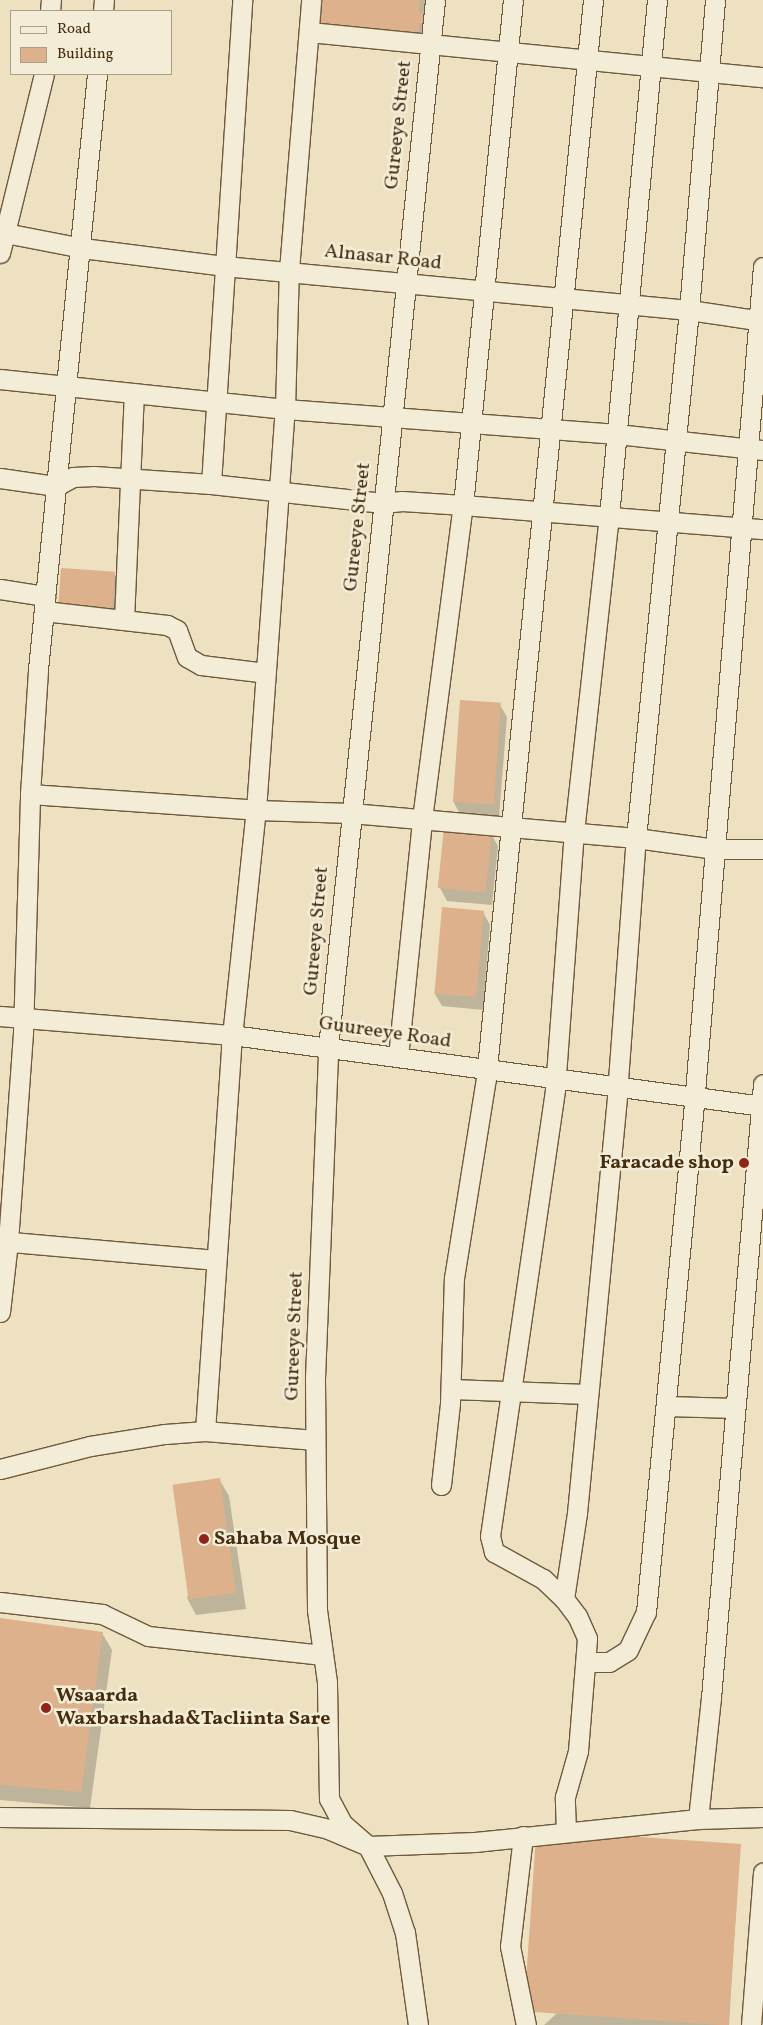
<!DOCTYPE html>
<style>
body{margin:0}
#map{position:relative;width:763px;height:2025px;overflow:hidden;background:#ede1c2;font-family:Vollkorn,serif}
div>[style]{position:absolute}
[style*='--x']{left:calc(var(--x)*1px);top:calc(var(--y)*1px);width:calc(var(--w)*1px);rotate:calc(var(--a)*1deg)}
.shadow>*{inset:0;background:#0003}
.building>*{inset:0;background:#dcb18b;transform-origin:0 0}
.roads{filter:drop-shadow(1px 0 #6f593b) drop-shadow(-1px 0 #6f593b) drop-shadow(0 1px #6f593b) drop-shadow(0 -1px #6f593b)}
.minor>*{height:19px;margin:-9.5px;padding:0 9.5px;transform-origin:9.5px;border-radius:9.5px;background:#f3ecd7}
.dots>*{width:14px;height:14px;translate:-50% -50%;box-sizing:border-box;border:2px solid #f3ecd7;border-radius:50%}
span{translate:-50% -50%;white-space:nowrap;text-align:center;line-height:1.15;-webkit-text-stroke:5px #f3ecd7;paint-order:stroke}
.street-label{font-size:20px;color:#452c0e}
.poi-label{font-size:20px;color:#452c0e;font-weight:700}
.right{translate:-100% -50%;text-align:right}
.left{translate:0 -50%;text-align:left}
.legend{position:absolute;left:10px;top:10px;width:162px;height:65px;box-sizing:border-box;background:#f3ecd7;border:1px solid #ad9f87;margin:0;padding:6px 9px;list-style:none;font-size:15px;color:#452c0e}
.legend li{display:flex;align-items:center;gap:10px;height:25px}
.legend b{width:25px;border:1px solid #ad9f87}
</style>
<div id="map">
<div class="shadow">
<div style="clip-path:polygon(323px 0,429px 0,428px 48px,331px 44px,322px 28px)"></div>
<div style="clip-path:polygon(114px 573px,121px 586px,118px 620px,66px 616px)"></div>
<div style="clip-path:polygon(500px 705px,507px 717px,499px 817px,460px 814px,453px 801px)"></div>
<div style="clip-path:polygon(491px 834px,498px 846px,492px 905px,447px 901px,440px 888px)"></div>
<div style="clip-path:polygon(483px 912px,490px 925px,483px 1010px,442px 1006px,435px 994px)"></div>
<div style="clip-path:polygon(219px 1479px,229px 1496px,246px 1609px,196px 1615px,187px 1598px)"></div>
<div style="clip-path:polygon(0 1619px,102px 1633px,112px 1650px,90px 1808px,0 1800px)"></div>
<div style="clip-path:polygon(740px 1845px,729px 2025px,544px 2025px)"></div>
</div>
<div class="building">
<div style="clip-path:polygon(322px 0,420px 0,419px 13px,424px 13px,423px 24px,419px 24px,419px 32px,320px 28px)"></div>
<div style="left:61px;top:568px;width:54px;height:36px;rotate:4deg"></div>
<div style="left:460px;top:700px;width:41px;height:102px;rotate:4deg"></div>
<div style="left:444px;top:828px;width:48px;height:60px;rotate:6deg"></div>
<div style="left:442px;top:907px;width:42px;height:87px;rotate:5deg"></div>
<div style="left:220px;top:1478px;width:116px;height:48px;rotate:82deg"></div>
<div style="clip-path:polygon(0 1618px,103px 1632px,81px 1792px,0 1785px)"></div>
<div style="left:741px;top:1844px;width:182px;height:205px;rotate:94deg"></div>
</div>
<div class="roads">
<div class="minor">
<div style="--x:50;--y:11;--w:11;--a:-85"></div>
<div style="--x:103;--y:11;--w:11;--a:-85"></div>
<div style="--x:309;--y:32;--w:456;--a:5.7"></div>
<div style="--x:0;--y:232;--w:84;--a:11"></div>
<div style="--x:82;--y:248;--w:143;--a:7.2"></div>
<div style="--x:224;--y:266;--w:467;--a:5.4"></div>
<div style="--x:689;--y:310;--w:75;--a:8.5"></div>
<div style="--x:0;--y:253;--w:184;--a:-76.2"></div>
<div style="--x:0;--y:379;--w:287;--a:6"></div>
<div style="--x:285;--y:409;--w:333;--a:4.3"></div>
<div style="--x:617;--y:434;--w:147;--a:6.3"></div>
<div style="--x:0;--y:478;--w:57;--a:8.1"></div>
<div style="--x:56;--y:486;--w:19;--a:-28"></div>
<div style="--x:73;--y:477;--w:21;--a:-3"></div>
<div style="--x:94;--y:476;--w:117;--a:3.9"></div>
<div style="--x:211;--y:484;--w:173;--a:6.3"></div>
<div style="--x:383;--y:503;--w:19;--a:-6"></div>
<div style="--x:402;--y:501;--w:61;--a:3.8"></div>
<div style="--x:463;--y:505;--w:301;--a:4.6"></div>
<div style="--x:211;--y:484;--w:485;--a:-86.3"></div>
<div style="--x:0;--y:589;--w:46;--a:8.8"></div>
<div style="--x:44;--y:611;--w:124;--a:6.5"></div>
<div style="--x:167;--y:625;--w:11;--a:27"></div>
<div style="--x:177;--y:630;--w:29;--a:70"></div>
<div style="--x:187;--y:657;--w:16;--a:30"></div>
<div style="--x:201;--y:665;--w:65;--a:7"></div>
<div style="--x:124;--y:620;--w:227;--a:-87.5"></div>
<div style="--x:30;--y:794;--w:227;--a:4"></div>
<div style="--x:256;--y:810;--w:95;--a:1.8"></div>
<div style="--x:351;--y:813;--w:286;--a:5"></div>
<div style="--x:636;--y:838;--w:80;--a:7.9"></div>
<div style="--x:715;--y:849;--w:48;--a:0"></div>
<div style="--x:0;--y:1016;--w:233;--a:4.7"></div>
<div style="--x:232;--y:1035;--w:536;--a:7.62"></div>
<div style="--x:398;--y:1057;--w:239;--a:-84.2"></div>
<div style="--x:422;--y:819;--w:317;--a:-82.6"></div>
<div style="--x:463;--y:505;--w:507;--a:-84.35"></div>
<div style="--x:0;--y:1241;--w:217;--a:5"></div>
<div style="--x:0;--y:1312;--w:70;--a:-83.5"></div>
<div style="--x:8;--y:1242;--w:210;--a:-85.9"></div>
<div style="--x:23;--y:1033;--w:239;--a:-88.3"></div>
<div style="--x:30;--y:794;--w:125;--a:-86.3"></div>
<div style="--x:38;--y:669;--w:598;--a:-84.34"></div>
<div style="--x:451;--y:1389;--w:136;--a:2.1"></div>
<div style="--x:667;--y:1406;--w:68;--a:1.7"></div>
<div style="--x:205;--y:1431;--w:386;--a:-86.1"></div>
<div style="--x:231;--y:1046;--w:237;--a:-84"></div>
<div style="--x:256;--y:810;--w:402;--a:-85.9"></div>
<div style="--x:285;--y:409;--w:139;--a:-88.4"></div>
<div style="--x:289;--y:270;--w:271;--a:-85.3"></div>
<div style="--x:0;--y:1469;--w:93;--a:-14.3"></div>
<div style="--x:90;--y:1446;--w:76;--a:-9.1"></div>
<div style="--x:165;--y:1434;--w:40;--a:-4.3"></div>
<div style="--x:205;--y:1431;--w:110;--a:4.7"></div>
<div style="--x:441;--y:1485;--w:82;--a:-83.7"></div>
<div style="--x:450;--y:1403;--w:125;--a:-88.2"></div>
<div style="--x:454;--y:1278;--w:203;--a:-80.9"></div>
<div style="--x:486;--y:1078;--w:1083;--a:-84.33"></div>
<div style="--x:564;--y:1599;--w:87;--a:-81.4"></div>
<div style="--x:577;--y:1513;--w:421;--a:-84.5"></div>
<div style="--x:617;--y:1094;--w:257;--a:-85.8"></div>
<div style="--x:636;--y:838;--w:531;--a:-84.27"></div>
<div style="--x:689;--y:310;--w:311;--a:-85.2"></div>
<div style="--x:0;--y:1602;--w:103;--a:6.7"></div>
<div style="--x:102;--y:1614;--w:51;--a:25.6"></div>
<div style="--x:148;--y:1636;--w:176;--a:6.2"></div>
<div style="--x:587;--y:1662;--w:22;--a:0"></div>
<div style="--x:609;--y:1662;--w:22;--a:-32"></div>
<div style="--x:628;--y:1650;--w:42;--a:-64.7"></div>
<div style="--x:646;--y:1612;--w:510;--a:-84.6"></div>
<div style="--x:694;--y:1104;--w:840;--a:-85.29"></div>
<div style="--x:0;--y:1817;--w:290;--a:0.6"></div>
<div style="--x:290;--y:1820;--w:39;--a:13"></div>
<div style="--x:328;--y:1829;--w:43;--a:23"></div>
<div style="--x:368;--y:1846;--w:107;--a:-2.1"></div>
<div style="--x:475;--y:1842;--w:224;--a:-5.9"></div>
<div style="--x:698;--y:1819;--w:65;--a:-1.8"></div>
<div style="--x:698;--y:1819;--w:122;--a:-83.9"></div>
<div style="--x:711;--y:1698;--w:616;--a:-85.16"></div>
<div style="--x:566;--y:1832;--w:35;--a:-92"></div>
<div style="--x:565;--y:1797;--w:48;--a:-74.2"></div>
<div style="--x:578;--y:1751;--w:113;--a:-85.4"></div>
<div style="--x:587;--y:1638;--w:24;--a:-114"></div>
<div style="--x:577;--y:1616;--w:21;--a:-127"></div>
<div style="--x:564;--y:1599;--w:29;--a:-136"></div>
<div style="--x:543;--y:1579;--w:56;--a:-151.1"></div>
<div style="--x:494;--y:1552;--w:16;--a:-104"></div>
<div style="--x:490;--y:1536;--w:452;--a:-81.7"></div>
<div style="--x:555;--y:1089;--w:258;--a:-85.8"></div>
<div style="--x:574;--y:832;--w:318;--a:-83.7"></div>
<div style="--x:609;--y:516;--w:518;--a:-84.69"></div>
<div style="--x:523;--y:1836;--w:111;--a:96.7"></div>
<div style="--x:510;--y:1946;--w:81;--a:78.6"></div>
<div style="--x:418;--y:2025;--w:93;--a:-98"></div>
<div style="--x:405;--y:1933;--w:42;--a:-108"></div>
<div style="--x:392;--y:1893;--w:53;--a:-117.1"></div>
<div style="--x:368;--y:1846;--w:35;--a:-139"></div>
<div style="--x:342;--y:1823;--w:27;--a:-118"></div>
<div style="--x:329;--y:1799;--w:117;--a:-91"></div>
<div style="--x:327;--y:1682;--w:73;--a:-97.9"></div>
<div style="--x:317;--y:1610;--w:232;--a:-90.5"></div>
<div style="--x:315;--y:1378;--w:330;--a:-87.7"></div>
<div style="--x:328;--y:1048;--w:1053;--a:-84.17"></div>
<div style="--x:751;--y:2025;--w:153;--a:-85.5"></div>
</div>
</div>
<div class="dots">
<div style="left:744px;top:1163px;background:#8f2418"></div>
<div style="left:204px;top:1539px;background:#8f2418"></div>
<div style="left:46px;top:1708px;background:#8f2418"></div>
</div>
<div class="street-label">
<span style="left:399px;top:125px;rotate:-84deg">Gureeye Street</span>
<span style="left:383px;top:258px;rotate:6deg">Alnasar Road</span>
<span style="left:358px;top:527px;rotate:-84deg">Gureeye Street</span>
<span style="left:317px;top:931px;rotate:-85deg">Gureeye Street</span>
<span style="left:385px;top:1033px;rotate:8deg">Guureeye Road</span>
<span style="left:295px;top:1336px;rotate:-88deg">Gureeye Street</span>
</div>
<div class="poi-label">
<span class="right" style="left:734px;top:1163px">Faracade shop</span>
<span class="left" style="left:214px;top:1539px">Sahaba Mosque</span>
<span class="left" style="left:56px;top:1708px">Wsaarda<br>Waxbarshada&amp;Tacliinta Sare</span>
</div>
<ul class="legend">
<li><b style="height:6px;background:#f3ecd7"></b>Road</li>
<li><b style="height:14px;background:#dcb18b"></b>Building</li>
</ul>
</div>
